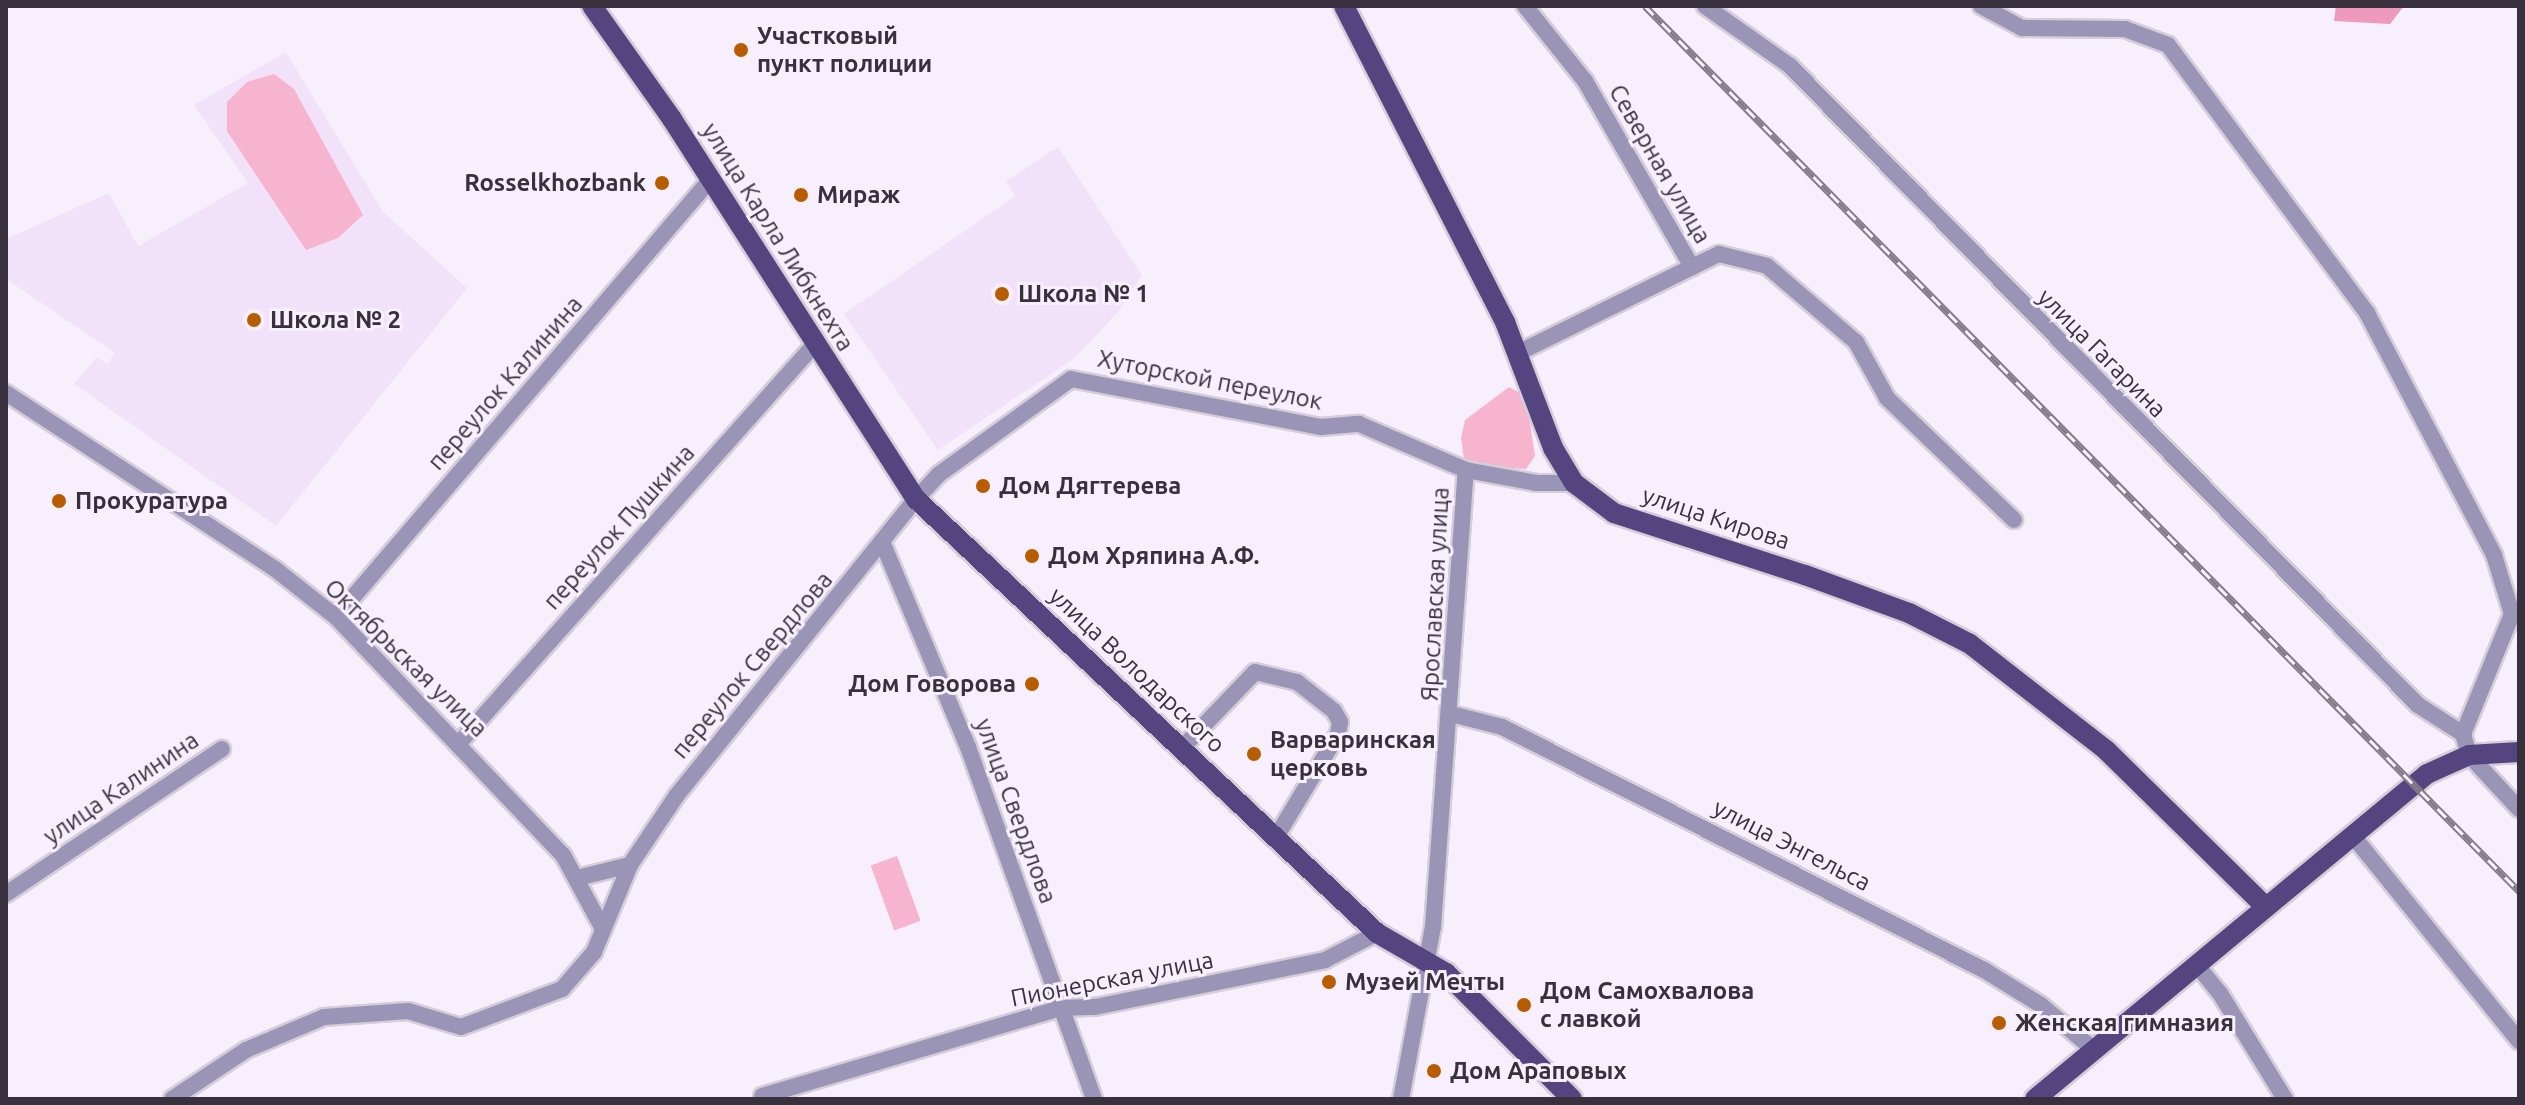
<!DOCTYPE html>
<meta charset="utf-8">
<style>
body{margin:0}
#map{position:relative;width:2525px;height:1105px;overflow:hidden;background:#f8effc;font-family:Ubuntu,sans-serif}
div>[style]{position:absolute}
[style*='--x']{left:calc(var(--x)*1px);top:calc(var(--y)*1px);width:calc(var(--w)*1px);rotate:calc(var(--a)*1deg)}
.built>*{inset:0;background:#f1e2fa}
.green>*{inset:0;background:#f6b4ce;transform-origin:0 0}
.forest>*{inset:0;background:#ef99bc}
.roads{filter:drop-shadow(2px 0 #d5cdd9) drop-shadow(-2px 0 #d5cdd9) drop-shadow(0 2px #d5cdd9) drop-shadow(0 -2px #d5cdd9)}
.minor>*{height:16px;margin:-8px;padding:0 8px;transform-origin:8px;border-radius:8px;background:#9a94b6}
.major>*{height:20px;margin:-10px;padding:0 10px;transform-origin:10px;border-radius:10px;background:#544580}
.rail>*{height:7px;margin-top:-3.5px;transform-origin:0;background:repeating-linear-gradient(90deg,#f8effc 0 12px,#837b87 0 24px);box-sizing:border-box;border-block:2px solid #837b87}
.dots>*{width:22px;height:22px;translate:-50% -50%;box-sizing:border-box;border:4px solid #f8effc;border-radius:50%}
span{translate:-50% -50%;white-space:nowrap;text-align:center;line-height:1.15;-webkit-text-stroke:6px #f8effc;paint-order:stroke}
.poi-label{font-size:24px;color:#38303c;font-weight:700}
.left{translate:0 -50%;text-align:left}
.right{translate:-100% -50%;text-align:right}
.street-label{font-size:24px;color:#38303c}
.frame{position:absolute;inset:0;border:8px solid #38303c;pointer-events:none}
</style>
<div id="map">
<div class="built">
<div style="clip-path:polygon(286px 52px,383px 212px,467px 288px,276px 526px,74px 384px,97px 357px,107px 364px,115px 353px,6px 279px,6px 239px,109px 193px,138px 246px,248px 183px,194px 105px)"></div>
<div style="clip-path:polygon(1058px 147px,1142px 275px,1117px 313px,1075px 358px,938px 450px,844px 314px,1015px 196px,1006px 181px)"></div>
</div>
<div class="green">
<div style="clip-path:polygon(274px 74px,294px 89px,363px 215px,338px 238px,306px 250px,227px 131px,227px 102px,247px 82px)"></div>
<div style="clip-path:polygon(1509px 387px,1526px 396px,1535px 456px,1526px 469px,1472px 465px,1464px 459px,1461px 438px,1465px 420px)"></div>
<div style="left:897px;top:856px;width:69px;height:28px;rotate:70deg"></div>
</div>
<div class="forest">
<div style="clip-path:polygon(2336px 6px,2404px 6px,2390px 24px,2334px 21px)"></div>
</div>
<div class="roads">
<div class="minor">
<div style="--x:1525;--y:6;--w:96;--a:51.3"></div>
<div style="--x:1585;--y:81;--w:215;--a:60.1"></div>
<div style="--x:1692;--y:267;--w:30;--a:-26"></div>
<div style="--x:1719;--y:254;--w:49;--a:14"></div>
<div style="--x:1767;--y:266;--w:117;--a:40.5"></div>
<div style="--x:1856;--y:342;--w:64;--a:61"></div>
<div style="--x:1887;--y:398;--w:176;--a:43.8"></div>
<div style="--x:1705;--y:6;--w:104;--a:35.2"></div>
<div style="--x:1790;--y:66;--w:896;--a:45.5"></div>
<div style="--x:2418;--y:705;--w:54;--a:32.8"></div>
<div style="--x:1981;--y:6;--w:47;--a:28.2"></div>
<div style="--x:2022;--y:28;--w:103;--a:0.6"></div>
<div style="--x:2125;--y:29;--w:46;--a:20.4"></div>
<div style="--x:2168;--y:45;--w:334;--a:53.4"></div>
<div style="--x:2367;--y:313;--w:273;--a:62.3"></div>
<div style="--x:2494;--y:555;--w:62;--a:73"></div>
<div style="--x:2512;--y:614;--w:130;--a:112.2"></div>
<div style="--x:2463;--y:734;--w:22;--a:74"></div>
<div style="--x:2469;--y:755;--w:74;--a:47.2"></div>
<div style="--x:1518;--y:353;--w:194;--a:-26.3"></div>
<div style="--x:6;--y:393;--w:321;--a:33.2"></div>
<div style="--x:275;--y:569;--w:78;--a:38.2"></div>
<div style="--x:336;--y:617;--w:329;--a:46.4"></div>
<div style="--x:563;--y:855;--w:84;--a:61.6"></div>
<div style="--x:883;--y:544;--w:220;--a:67.3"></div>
<div style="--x:968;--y:747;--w:374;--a:70.3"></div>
<div style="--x:336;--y:617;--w:575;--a:-49.44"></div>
<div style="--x:1451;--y:714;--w:53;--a:14.3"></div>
<div style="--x:1502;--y:727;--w:540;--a:26.75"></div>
<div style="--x:1984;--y:970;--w:67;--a:31.6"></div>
<div style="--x:2041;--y:1005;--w:70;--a:40.3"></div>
<div style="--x:460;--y:742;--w:533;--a:-48.27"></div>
<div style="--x:1181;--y:749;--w:107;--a:-46.1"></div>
<div style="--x:1255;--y:672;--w:43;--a:13.4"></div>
<div style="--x:1297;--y:682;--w:47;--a:38.1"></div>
<div style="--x:1334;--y:711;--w:13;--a:61"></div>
<div style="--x:1340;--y:722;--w:12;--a:99"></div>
<div style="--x:1338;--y:734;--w:120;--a:121"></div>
<div style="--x:2353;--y:836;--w:264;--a:51"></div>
<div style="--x:577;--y:878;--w:55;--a:-13.8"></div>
<div style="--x:6;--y:894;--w:260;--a:-33.9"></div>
<div style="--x:2196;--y:964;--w:40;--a:51"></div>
<div style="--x:2221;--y:995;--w:122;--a:58.4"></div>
<div style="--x:762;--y:1096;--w:312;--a:-16.4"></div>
<div style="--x:1061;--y:1008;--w:34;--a:-2"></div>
<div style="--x:1095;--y:1007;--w:235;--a:-11.5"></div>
<div style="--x:1325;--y:960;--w:59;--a:-27.4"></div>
<div style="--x:172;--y:1099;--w:89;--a:-33.5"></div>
<div style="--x:246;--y:1050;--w:85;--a:-22.9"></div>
<div style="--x:324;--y:1017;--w:84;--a:-4.1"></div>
<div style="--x:408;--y:1011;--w:55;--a:16.8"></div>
<div style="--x:461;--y:1027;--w:108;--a:-20.6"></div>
<div style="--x:562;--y:989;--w:49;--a:-49.1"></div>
<div style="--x:594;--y:952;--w:94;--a:-67.5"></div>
<div style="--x:630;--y:865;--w:84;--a:-56.1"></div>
<div style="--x:677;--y:795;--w:380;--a:-51.1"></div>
<div style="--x:916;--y:499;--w:33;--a:-47"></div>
<div style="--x:938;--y:475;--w:164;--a:-35.8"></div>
<div style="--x:1071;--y:379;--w:255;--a:10.9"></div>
<div style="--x:1321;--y:427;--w:38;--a:-5"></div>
<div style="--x:1359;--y:424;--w:116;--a:23.3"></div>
<div style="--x:1466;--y:470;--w:71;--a:10.5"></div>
<div style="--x:1536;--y:483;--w:38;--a:0"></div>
<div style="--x:1401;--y:1099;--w:175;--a:-79.5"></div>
<div style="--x:1433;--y:927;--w:458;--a:-85.9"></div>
</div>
<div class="major">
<div style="--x:592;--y:6;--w:138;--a:54.7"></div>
<div style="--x:672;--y:119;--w:452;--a:57.3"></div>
<div style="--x:916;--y:499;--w:633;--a:43.27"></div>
<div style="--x:1377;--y:933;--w:80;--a:30.1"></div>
<div style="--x:1446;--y:973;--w:178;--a:45"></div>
<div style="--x:1344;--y:6;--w:355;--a:63"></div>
<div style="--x:1505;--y:322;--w:135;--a:69.1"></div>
<div style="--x:1553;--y:448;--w:41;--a:59"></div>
<div style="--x:1574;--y:483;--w:50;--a:36.9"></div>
<div style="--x:1614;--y:513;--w:201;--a:18"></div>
<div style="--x:1805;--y:575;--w:111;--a:20.1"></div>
<div style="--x:1909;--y:613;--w:68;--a:26.9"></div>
<div style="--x:1970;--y:644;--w:172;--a:37.9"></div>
<div style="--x:2106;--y:750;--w:224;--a:44.5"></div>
<div style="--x:2035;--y:1099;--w:509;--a:-39.66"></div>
<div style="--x:2427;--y:774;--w:46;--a:-24.3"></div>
<div style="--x:2469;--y:755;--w:50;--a:-3.4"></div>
</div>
</div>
<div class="rail">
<div style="--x:1645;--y:6;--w:1244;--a:45.36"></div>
</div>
<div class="dots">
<div style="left:741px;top:50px;background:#b85c01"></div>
<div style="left:662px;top:183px;background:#b85c01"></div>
<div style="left:801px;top:195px;background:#b85c01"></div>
<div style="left:1002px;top:294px;background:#b85c01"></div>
<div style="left:254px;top:320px;background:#b85c01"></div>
<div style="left:983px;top:486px;background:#b85c01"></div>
<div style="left:59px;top:501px;background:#b85c01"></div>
<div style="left:1032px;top:556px;background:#b85c01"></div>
<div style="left:1032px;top:684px;background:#b85c01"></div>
<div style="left:1254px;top:754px;background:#b85c01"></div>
<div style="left:1329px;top:982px;background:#b85c01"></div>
<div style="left:1524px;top:1005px;background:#b85c01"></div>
<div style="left:1999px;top:1023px;background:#b85c01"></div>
<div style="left:1434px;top:1071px;background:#b85c01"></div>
</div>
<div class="poi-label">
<span class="left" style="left:757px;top:50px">Участковый<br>пункт полиции</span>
<span class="right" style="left:646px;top:183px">Rosselkhozbank</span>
<span class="left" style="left:817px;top:195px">Мираж</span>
<span class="left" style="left:1018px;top:294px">Школа № 1</span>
<span class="left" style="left:270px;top:320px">Школа № 2</span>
<span class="left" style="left:999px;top:486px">Дом Дягтерева</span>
<span class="left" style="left:75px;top:501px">Прокуратура</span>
<span class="left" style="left:1048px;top:556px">Дом Хряпина А.Ф.</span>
<span class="right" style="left:1016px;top:684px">Дом Говорова</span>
<span class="left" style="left:1270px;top:754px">Варваринская<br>церковь</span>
<span class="left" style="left:1345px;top:982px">Музей Мечты</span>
<span class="left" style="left:1540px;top:1005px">Дом Самохвалова<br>с лавкой</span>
<span class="left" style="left:2015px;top:1023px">Женская гимназия</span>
<span class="left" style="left:1450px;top:1071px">Дом Араповых</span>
</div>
<div class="street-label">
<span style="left:1660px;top:164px;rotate:60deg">Северная улица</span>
<span style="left:778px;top:237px;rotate:58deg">улица Карла Либкнехта</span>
<span style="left:2102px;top:353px;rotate:45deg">улица Гагарина</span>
<span style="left:1210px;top:380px;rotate:11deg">Хуторской переулок</span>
<span style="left:505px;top:383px;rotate:-49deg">переулок Калинина</span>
<span style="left:1716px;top:518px;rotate:18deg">улица Кирова</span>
<span style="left:619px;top:527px;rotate:-48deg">переулок Пушкина</span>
<span style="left:1435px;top:594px;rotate:-87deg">Ярославская улица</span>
<span style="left:406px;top:658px;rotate:44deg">Октябрьская улица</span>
<span style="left:752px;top:665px;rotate:-50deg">переулок Свердлова</span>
<span style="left:1137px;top:670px;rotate:43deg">улица Володарского</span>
<span style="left:121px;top:788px;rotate:-34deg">улица Калинина</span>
<span style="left:1016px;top:811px;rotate:70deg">улица Свердлова</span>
<span style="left:1792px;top:845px;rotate:27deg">улица Энгельса</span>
<span style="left:1112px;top:979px;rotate:-11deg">Пионерская улица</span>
</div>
<div class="frame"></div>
</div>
